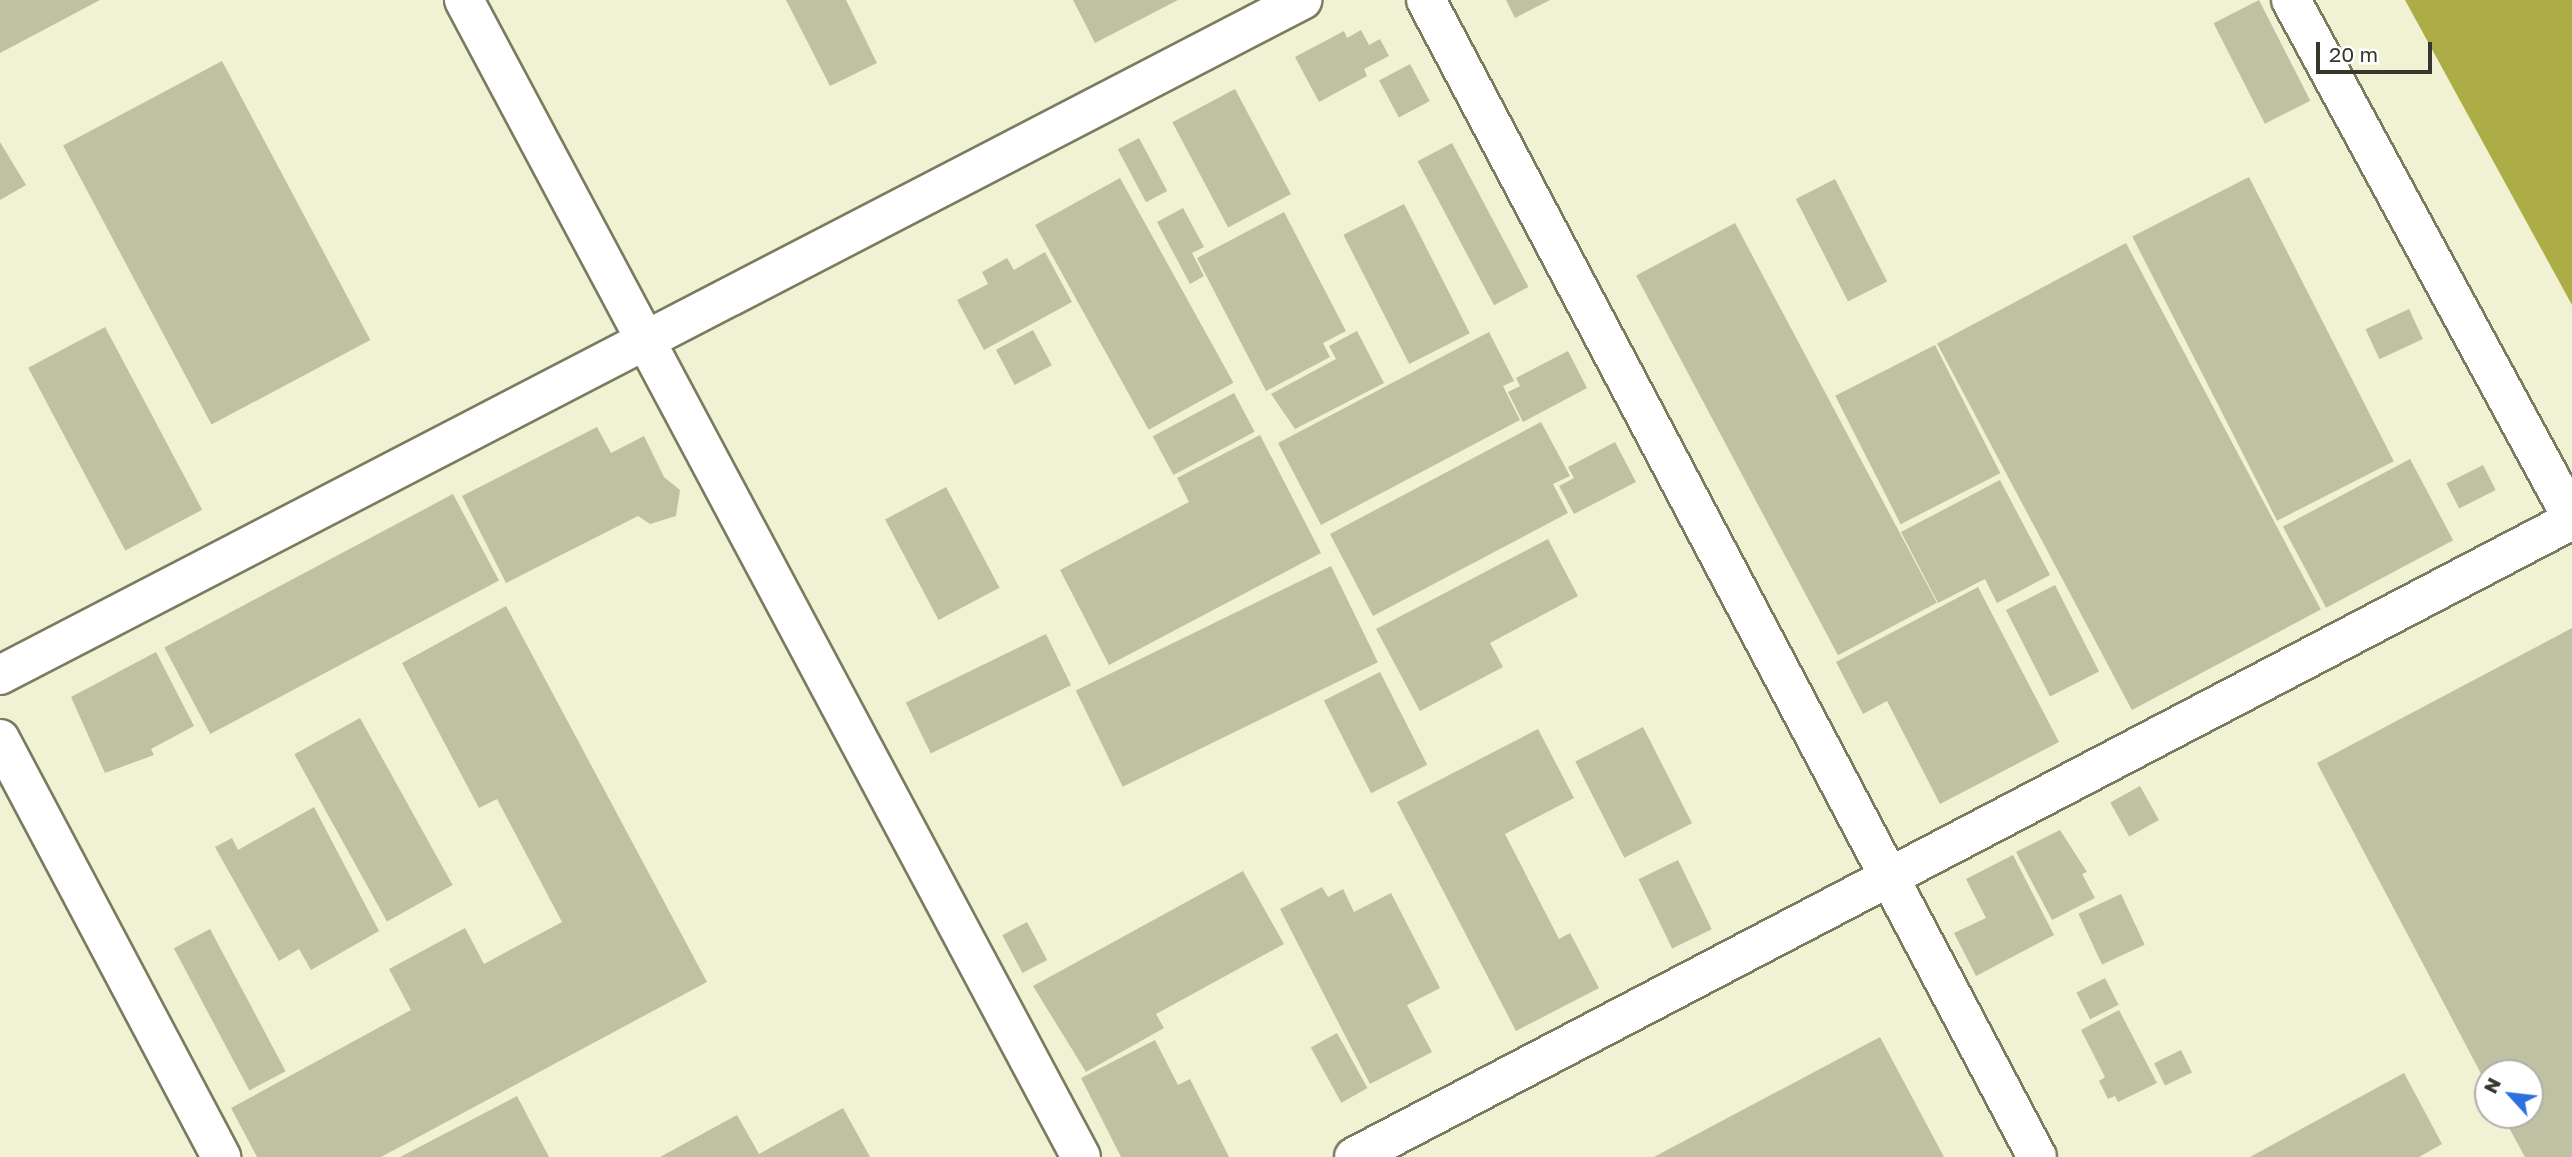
<!DOCTYPE html>
<style>
body{margin:0}
#map{position:relative;width:2572px;height:1157px;overflow:hidden;background:#f0f2d3;font-family:"Golos Text",sans-serif}
div>[style]{position:absolute}
[style*='--x']{left:calc(var(--x)*1px);top:calc(var(--y)*1px);width:calc(var(--w)*1px);rotate:calc(var(--a)*1deg)}
.water>*{inset:0;background:#adad47}
.building>*{inset:0;background:#c0c1a3;transform-origin:0 0}
.roads{filter:drop-shadow(2px 0 #7a7c60) drop-shadow(-2px 0 #7a7c60) drop-shadow(0 2px #7a7c60) drop-shadow(0 -2px #7a7c60)}
.minor>*{height:38px;margin:-19px;padding:0 19px;transform-origin:19px;border-radius:19px;background:#fff}
span{translate:-50% -50%;white-space:nowrap;text-align:center;line-height:1.15;-webkit-text-stroke:5px #fff;paint-order:stroke}
.north{position:absolute;left:2474px;top:1059px;width:70px;height:70px;box-sizing:border-box;background:#fff;border:2px solid #afafab;border-radius:50%;rotate:297deg;font-size:19px;font-weight:700;line-height:28px;text-align:center;color:#37382c}
.north::after{content:'';display:block;margin:auto;width:24px;height:32px;background:#2c71dd;clip-path:polygon(50% 0,100% 100%,50% 72%,0 100%)}
.scale{position:absolute;left:2316px;top:42px;width:116px;height:32px;box-sizing:border-box;border:4px solid #37382c;border-top:0;padding-left:9px;font-size:21px;line-height:24px;white-space:nowrap;color:#37382c;-webkit-text-stroke:5px #fff;paint-order:stroke}
</style>
<div id="map">
<div class="water">
<div style="clip-path:polygon(2405px 0,2572px 0,2572px 305px)"></div>
</div>
<div class="building">
<div style="clip-path:polygon(0 0,100px 0,0 53px)"></div>
<div style="clip-path:polygon(786px 0,846px 0,877px 63px,830px 86px)"></div>
<div style="clip-path:polygon(1073px 0,1178px 0,1095px 43px)"></div>
<div style="clip-path:polygon(1506px 0,1550px 0,1515px 18px)"></div>
<div style="left:2259px;top:0;width:113px;height:51px;rotate:63deg"></div>
<div style="clip-path:polygon(1361px 30px,1369px 45px,1380px 39px,1389px 56px,1364px 69px,1367px 76px,1319px 102px,1295px 57px,1344px 31px,1347px 38px)"></div>
<div style="left:222px;top:61px;width:316px;height:180px;rotate:62deg"></div>
<div style="left:1410px;top:64px;width:42px;height:35px;rotate:62deg"></div>
<div style="left:1235px;top:89px;width:119px;height:71px;rotate:62deg"></div>
<div style="left:1139px;top:138px;width:60px;height:24px;rotate:62deg"></div>
<div style="clip-path:polygon(0 142px,26px 185px,0 200px)"></div>
<div style="left:1452px;top:143px;width:163px;height:39px;rotate:62deg"></div>
<div style="left:2249px;top:177px;width:319px;height:131px;rotate:63deg"></div>
<div style="left:1120px;top:178px;width:234px;height:97px;rotate:61deg"></div>
<div style="left:1835px;top:179px;width:115px;height:44px;rotate:63deg"></div>
<div style="left:1404px;top:204px;width:145px;height:68px;rotate:63deg"></div>
<div style="clip-path:polygon(1183px 208px,1204px 247px,1192px 253px,1204px 276px,1190px 284px,1157px 222px)"></div>
<div style="clip-path:polygon(1284px 212px,1346px 331px,1323px 343px,1330px 357px,1266px 391px,1197px 258px)"></div>
<div style="left:1735px;top:223px;width:430px;height:112px;rotate:62deg"></div>
<div style="left:2126px;top:243px;width:415px;height:214px;rotate:62deg"></div>
<div style="clip-path:polygon(1045px 252px,1072px 302px,984px 350px,957px 300px,988px 284px,982px 272px,1007px 258px,1014px 270px)"></div>
<div style="left:2409px;top:309px;width:33px;height:48px;rotate:65deg"></div>
<div style="left:105px;top:327px;width:207px;height:87px;rotate:62deg"></div>
<div style="left:1033px;top:330px;width:40px;height:42px;rotate:62deg"></div>
<div style="clip-path:polygon(1357px 331px,1384px 383px,1295px 429px,1271px 394px,1336px 359px,1329px 346px)"></div>
<div style="clip-path:polygon(1489px 332px,1514px 381px,1503px 386px,1520px 420px,1321px 525px,1278px 443px)"></div>
<div style="left:1935px;top:345px;width:144px;height:112px;rotate:63deg"></div>
<div style="clip-path:polygon(1568px 351px,1587px 388px,1523px 422px,1508px 392px,1520px 386px,1516px 378px)"></div>
<div style="left:1234px;top:393px;width:44px;height:92px;rotate:62deg"></div>
<div style="clip-path:polygon(1541px 422px,1570px 476px,1553px 484px,1568px 513px,1373px 616px,1330px 534px)"></div>
<div style="clip-path:polygon(597px 427px,611px 453px,644px 436px,664px 477px,680px 490px,676px 516px,650px 524px,638px 516px,506px 583px,462px 496px)"></div>
<div style="clip-path:polygon(1260px 435px,1321px 553px,1109px 665px,1060px 570px,1189px 502px,1177px 478px)"></div>
<div style="clip-path:polygon(1615px 442px,1636px 482px,1574px 514px,1559px 486px,1574px 478px,1568px 467px)"></div>
<div style="left:2410px;top:459px;width:92px;height:144px;rotate:62deg"></div>
<div style="left:2483px;top:465px;width:28px;height:41px;rotate:63deg"></div>
<div style="clip-path:polygon(2000px 480px,2050px 575px,1997px 603px,1985px 579px,1938px 603px,1901px 532px)"></div>
<div style="left:946px;top:487px;width:114px;height:69px;rotate:62deg"></div>
<div style="left:453px;top:494px;width:98px;height:327px;rotate:62deg"></div>
<div style="clip-path:polygon(1548px 539px,1578px 596px,1490px 643px,1503px 667px,1420px 711px,1376px 629px)"></div>
<div style="left:1331px;top:566px;width:107px;height:284px;rotate:64deg"></div>
<div style="left:2055px;top:585px;width:97px;height:55px;rotate:63deg"></div>
<div style="clip-path:polygon(1978px 587px,2059px 742px,1940px 804px,1887px 701px,1863px 714px,1836px 662px)"></div>
<div style="clip-path:polygon(506px 606px,707px 982px,381px 1157px,257px 1157px,231px 1108px,411px 1010px,389px 969px,465px 928px,484px 964px,562px 922px,497px 799px,479px 808px,402px 663px)"></div>
<div style="clip-path:polygon(2572px 628px,2572px 1157px,2525px 1157px,2502px 1115px,2530px 1115px,2530px 1073px,2488px 1073px,2488px 1087px,2317px 763px)"></div>
<div style="left:1046px;top:634px;width:57px;height:156px;rotate:64deg"></div>
<div style="clip-path:polygon(156px 652px,194px 726px,151px 749px,154px 755px,105px 773px,71px 697px)"></div>
<div style="left:1380px;top:672px;width:104px;height:63px;rotate:63deg"></div>
<div style="left:360px;top:718px;width:191px;height:75px;rotate:61deg"></div>
<div style="left:1643px;top:727px;width:108px;height:76px;rotate:63deg"></div>
<div style="clip-path:polygon(1538px 729px,1574px 798px,1505px 834px,1559px 939px,1570px 933px,1599px 988px,1516px 1031px,1397px 802px)"></div>
<div style="left:2140px;top:786px;width:39px;height:34px;rotate:61deg"></div>
<div style="clip-path:polygon(314px 807px,379px 931px,311px 970px,299px 949px,279px 961px,215px 847px,232px 838px,238px 850px)"></div>
<div style="clip-path:polygon(2060px 830px,2087px 872px,2082px 874px,2095px 898px,2052px 920px,2016px 852px)"></div>
<div style="clip-path:polygon(2013px 855px,2054px 935px,1976px 976px,1954px 933px,1986px 918px,1966px 879px)"></div>
<div style="left:1678px;top:860px;width:77px;height:44px;rotate:64deg"></div>
<div style="clip-path:polygon(1243px 871px,1284px 944px,1156px 1014px,1164px 1028px,1086px 1072px,1033px 986px)"></div>
<div style="clip-path:polygon(1322px 887px,1328px 897px,1343px 889px,1354px 912px,1391px 893px,1440px 988px,1407px 1005px,1432px 1052px,1370px 1084px,1280px 909px)"></div>
<div style="left:2121px;top:894px;width:56px;height:47px;rotate:65deg"></div>
<div style="left:1027px;top:922px;width:43px;height:28px;rotate:62deg"></div>
<div style="left:210px;top:929px;width:161px;height:41px;rotate:62deg"></div>
<div style="left:2105px;top:978px;width:30px;height:32px;rotate:63deg"></div>
<div style="clip-path:polygon(2119px 1010px,2157px 1083px,2118px 1102px,2115px 1096px,2108px 1099px,2099px 1081px,2105px 1077px,2081px 1030px)"></div>
<div style="left:1337px;top:1033px;width:63px;height:30px;rotate:61deg"></div>
<div style="clip-path:polygon(1880px 1037px,1944px 1157px,1654px 1157px)"></div>
<div style="clip-path:polygon(1155px 1040px,1178px 1085px,1190px 1079px,1229px 1157px,1121px 1157px,1081px 1078px)"></div>
<div style="left:2181px;top:1050px;width:25px;height:30px;rotate:64deg"></div>
<div style="clip-path:polygon(2404px 1073px,2442px 1144px,2419px 1157px,2250px 1157px)"></div>
<div style="clip-path:polygon(517px 1096px,549px 1157px,400px 1157px)"></div>
<div style="clip-path:polygon(843px 1108px,870px 1157px,660px 1157px,737px 1115px,759px 1154px)"></div>
</div>
<div class="roads">
<div class="minor">
<div style="--x:464;--y:0;--w:1311;--a:61.93"></div>
<div style="--x:1426;--y:0;--w:1308;--a:62.16"></div>
<div style="--x:2291;--y:0;--w:589;--a:61.52"></div>
<div style="--x:0;--y:675;--w:1467;--a:-27.4"></div>
<div style="--x:0;--y:739;--w:473;--a:62.1"></div>
<div style="--x:1354;--y:1157;--w:1375;--a:-27.61"></div>
</div>
</div>
<div class="north">N</div>
<div class="scale">20 m</div>
</div>
